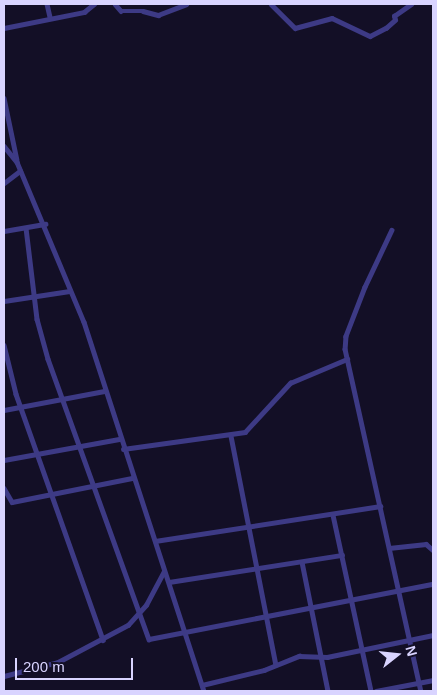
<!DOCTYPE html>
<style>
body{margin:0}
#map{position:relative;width:437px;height:695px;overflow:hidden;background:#130f26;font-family:Helvetica,sans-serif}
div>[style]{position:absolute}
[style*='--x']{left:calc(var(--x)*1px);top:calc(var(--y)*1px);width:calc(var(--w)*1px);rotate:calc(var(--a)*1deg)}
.minor>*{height:4.5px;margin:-2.25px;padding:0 2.25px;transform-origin:2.25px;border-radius:2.25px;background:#3d3a85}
span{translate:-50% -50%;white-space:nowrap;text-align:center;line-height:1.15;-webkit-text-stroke:4.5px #130f26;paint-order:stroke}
.frame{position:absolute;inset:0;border:5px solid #d9d4ff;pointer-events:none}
.north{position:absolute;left:372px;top:630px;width:50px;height:50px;-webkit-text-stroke:4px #130f26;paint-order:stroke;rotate:74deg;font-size:14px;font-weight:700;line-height:20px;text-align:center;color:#d9d4ff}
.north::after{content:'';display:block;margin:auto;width:18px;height:22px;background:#d9d4ff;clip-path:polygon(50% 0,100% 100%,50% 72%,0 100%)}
.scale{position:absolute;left:15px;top:658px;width:118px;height:22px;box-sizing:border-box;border:2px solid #d9d4ff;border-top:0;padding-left:6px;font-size:15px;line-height:18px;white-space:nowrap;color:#d9d4ff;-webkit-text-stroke:4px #130f26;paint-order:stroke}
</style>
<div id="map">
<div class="minor">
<div style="--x:47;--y:4;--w:13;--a:77"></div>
<div style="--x:115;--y:4;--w:9;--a:49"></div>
<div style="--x:121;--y:11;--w:22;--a:0"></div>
<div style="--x:143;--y:11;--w:16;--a:15"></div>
<div style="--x:158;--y:15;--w:30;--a:-21"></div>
<div style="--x:271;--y:4;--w:34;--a:45"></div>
<div style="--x:295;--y:28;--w:38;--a:-15"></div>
<div style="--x:332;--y:18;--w:42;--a:25.3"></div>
<div style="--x:370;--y:36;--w:18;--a:-27"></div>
<div style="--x:386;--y:28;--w:12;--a:-42"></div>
<div style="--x:395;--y:20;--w:4;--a:-104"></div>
<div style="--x:394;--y:16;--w:21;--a:-35"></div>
<div style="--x:4;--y:28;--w:82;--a:-11.3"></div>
<div style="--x:84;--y:12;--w:13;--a:-39"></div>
<div style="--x:4;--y:98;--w:63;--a:78.2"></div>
<div style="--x:4;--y:146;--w:21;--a:51"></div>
<div style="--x:17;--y:162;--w:173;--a:67.3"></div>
<div style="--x:84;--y:322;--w:388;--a:72"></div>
<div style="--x:4;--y:183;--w:20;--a:-37"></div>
<div style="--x:26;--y:228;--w:92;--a:83.1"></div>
<div style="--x:37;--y:319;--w:41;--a:74.6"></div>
<div style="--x:48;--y:359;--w:298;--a:70.2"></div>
<div style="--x:149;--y:639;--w:289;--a:-11"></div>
<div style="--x:392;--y:230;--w:63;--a:115.3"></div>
<div style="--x:365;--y:287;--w:53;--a:111.2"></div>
<div style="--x:346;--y:336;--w:13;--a:94"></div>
<div style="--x:345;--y:349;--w:350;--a:77.5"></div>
<div style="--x:4;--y:231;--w:42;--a:-9.7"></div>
<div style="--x:4;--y:301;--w:66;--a:-8.7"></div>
<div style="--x:4;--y:345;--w:50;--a:76.2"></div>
<div style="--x:16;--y:394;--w:261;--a:70.5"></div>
<div style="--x:4;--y:410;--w:103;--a:-10.7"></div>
<div style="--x:231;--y:436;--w:233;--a:78.9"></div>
<div style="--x:123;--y:449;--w:123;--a:-7.9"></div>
<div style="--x:245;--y:432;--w:67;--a:-47.4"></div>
<div style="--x:290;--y:383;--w:62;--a:-22.8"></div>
<div style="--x:4;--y:460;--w:118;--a:-10.3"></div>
<div style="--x:4;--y:488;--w:16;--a:60"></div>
<div style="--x:12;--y:502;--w:122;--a:-11.3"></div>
<div style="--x:333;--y:515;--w:180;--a:77.8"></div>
<div style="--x:155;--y:541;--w:228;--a:-8.8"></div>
<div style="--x:389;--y:548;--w:37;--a:-6"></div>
<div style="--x:426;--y:544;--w:9;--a:41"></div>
<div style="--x:302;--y:562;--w:132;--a:78.6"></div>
<div style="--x:169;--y:582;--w:175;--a:-8.9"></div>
<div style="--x:4;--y:676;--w:56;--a:-14.5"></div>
<div style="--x:58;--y:662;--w:79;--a:-27.9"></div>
<div style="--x:128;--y:625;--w:27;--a:-48"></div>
<div style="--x:146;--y:605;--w:38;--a:-62"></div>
<div style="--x:202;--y:685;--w:64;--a:-13.6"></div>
<div style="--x:264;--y:670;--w:38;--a:-22"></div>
<div style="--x:299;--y:656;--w:28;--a:2"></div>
<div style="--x:327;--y:657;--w:108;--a:-11.7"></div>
<div style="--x:376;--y:691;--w:58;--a:-10.9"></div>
</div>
<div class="frame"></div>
<div class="north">N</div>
<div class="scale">200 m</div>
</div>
